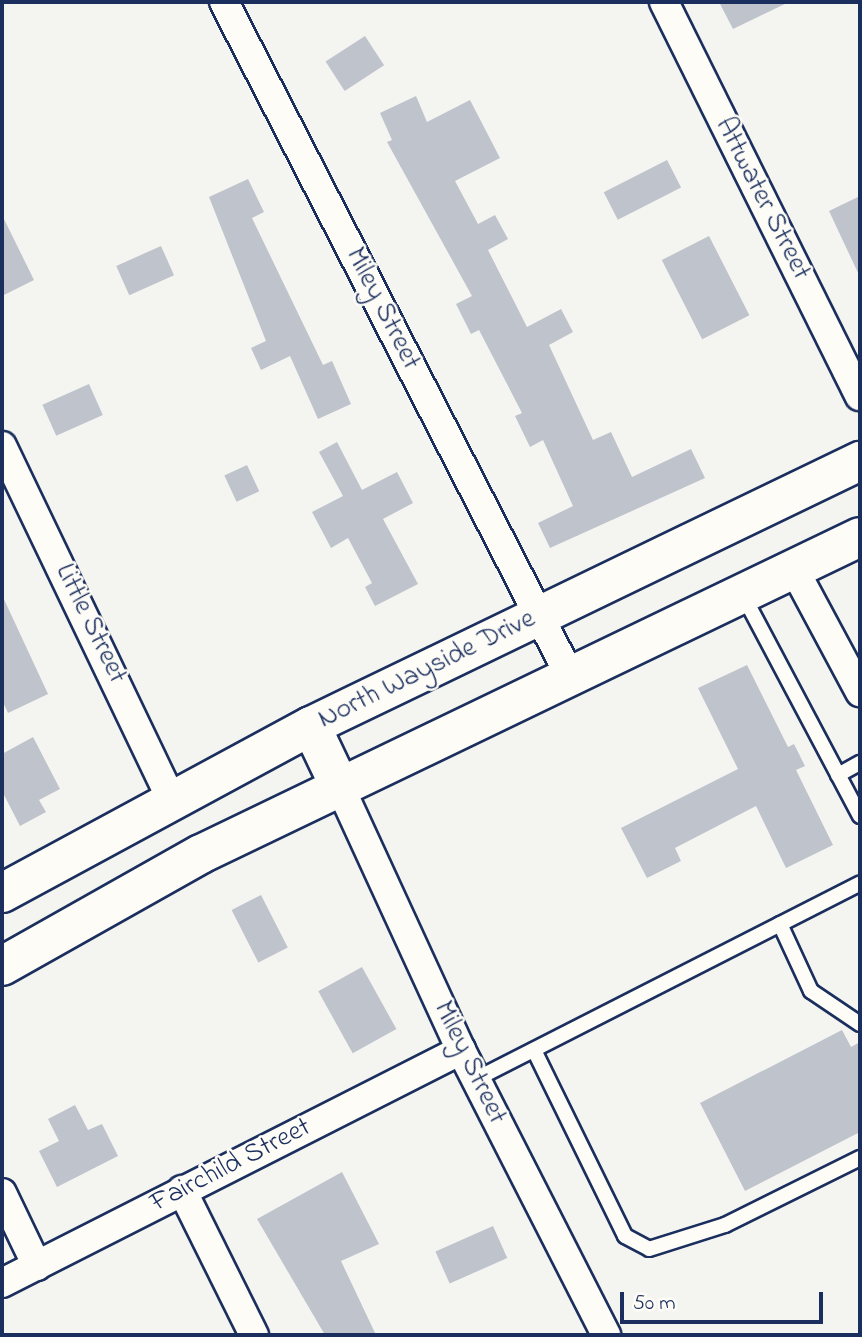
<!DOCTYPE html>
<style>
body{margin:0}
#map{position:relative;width:862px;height:1337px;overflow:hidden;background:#f4f4f1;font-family:"Indie Flower",sans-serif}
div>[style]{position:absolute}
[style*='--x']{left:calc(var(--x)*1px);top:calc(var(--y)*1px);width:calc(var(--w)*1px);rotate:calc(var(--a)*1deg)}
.building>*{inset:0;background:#bfc3cc;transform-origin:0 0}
.roads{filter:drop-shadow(2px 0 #1b2f5e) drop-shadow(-2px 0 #1b2f5e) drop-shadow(0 2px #1b2f5e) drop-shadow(0 -2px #1b2f5e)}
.service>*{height:14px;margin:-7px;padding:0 7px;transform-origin:7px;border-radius:7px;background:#fdfcf7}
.minor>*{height:28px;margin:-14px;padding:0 14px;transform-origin:14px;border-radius:14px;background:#fdfcf7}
.secondary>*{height:38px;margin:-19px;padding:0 19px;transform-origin:19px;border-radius:19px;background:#fdfcf7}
span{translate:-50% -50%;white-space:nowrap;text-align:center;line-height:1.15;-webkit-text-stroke:5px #fdfcf7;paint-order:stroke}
.street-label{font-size:28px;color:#1b2f5e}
.frame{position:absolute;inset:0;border:4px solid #1b2f5e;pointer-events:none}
.scale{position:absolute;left:620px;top:1292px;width:203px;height:32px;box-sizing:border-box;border:4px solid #1b2f5e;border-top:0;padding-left:9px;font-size:21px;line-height:24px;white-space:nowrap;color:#1b2f5e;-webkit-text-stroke:5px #fdfcf7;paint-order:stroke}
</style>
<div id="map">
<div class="building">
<div style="clip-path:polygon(719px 2px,789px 2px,733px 29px)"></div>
<div style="left:365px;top:36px;width:35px;height:47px;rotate:57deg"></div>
<div style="clip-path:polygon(416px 96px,427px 122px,470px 100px,500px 158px,455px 181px,478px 224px,495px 215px,508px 239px,488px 250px,527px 327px,561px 309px,573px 332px,549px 345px,593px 440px,611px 432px,632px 477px,691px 449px,705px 478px,550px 548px,538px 523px,573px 506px,543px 440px,530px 447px,515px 416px,522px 413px,479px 330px,471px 334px,456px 304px,472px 296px,387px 142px,392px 140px,380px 113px)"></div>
<div style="left:667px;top:160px;width:31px;height:71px;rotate:63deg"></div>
<div style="clip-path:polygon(248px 179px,264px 212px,252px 218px,323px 365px,332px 361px,351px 404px,318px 419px,290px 356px,261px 370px,251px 348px,266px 341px,209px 197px)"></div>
<div style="clip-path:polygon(860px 196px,860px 277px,829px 211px)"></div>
<div style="clip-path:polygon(2px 215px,34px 280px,2px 296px)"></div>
<div style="left:709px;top:236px;width:89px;height:53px;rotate:63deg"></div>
<div style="left:161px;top:246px;width:32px;height:49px;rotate:66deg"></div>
<div style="left:89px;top:384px;width:34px;height:51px;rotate:66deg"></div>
<div style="clip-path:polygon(337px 442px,362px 490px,397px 472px,413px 503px,383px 519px,418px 584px,375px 606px,365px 587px,372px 583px,348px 538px,331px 548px,312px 512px,343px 496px,319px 452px)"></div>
<div style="left:247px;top:465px;width:29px;height:25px;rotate:65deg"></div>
<div style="clip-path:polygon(2px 595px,48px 694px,8px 713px,2px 700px)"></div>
<div style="clip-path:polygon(747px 665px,788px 747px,794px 744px,805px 766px,796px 770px,833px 845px,786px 868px,756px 806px,675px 848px,681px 861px,647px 878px,621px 828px,738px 769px,698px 688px)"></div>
<div style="clip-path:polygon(33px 737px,60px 789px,39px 800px,46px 812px,20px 826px,2px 791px,2px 754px)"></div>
<div style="left:261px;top:895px;width:59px;height:33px;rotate:63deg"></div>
<div style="left:362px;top:967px;width:71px;height:50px;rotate:61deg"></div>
<div style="clip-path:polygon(842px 1030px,851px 1047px,860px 1042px,860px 1132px,745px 1191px,700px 1103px)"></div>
<div style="clip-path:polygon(75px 1105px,88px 1130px,102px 1124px,118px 1156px,57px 1187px,39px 1151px,59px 1141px,48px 1119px)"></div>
<div style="clip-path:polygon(342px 1172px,379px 1244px,341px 1261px,376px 1335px,325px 1335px,257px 1219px)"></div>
<div style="left:493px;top:1226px;width:35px;height:63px;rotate:66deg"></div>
</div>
<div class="roads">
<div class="service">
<div style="--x:743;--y:595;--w:250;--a:62.1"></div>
<div style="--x:838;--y:775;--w:25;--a:-29"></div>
<div style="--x:780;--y:924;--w:74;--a:65.2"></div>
<div style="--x:811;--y:991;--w:59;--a:34"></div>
<div style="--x:534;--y:1050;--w:207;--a:63.9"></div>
<div style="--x:625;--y:1236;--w:27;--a:28"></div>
<div style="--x:649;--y:1249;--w:80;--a:-17.5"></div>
<div style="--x:725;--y:1225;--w:151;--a:-26.4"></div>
<div style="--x:476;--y:1079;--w:431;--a:-27"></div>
</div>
<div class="minor">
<div style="--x:224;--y:2;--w:758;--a:62.83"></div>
<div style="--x:664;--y:2;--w:440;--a:63.6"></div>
<div style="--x:2;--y:446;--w:396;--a:64.4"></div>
<div style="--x:794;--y:569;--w:140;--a:61.8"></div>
<div style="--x:340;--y:787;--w:289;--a:65.3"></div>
<div style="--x:461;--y:1050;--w:320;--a:63"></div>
<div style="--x:182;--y:1190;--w:162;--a:63.6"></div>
<div style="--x:2;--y:1193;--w:81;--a:64.4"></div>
<div style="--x:2;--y:1283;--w:515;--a:-26.91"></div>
</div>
<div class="secondary">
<div style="--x:311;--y:726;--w:68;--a:64.6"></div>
<div style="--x:2;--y:893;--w:351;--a:-28.4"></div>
<div style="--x:311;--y:726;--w:610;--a:-25.77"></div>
<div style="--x:2;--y:966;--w:228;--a:-29.4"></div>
<div style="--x:201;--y:854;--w:731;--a:-25.69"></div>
</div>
</div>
<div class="street-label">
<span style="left:762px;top:199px;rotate:63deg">Attwater Street</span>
<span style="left:382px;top:309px;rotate:63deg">Miley Street</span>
<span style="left:90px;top:624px;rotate:64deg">Little Street</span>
<span style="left:427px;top:670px;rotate:-26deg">North Wayside Drive</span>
<span style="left:469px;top:1063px;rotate:64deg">Miley Street</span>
<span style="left:231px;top:1166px;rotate:-27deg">Fairchild Street</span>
</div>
<div class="frame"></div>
<div class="scale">50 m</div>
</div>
